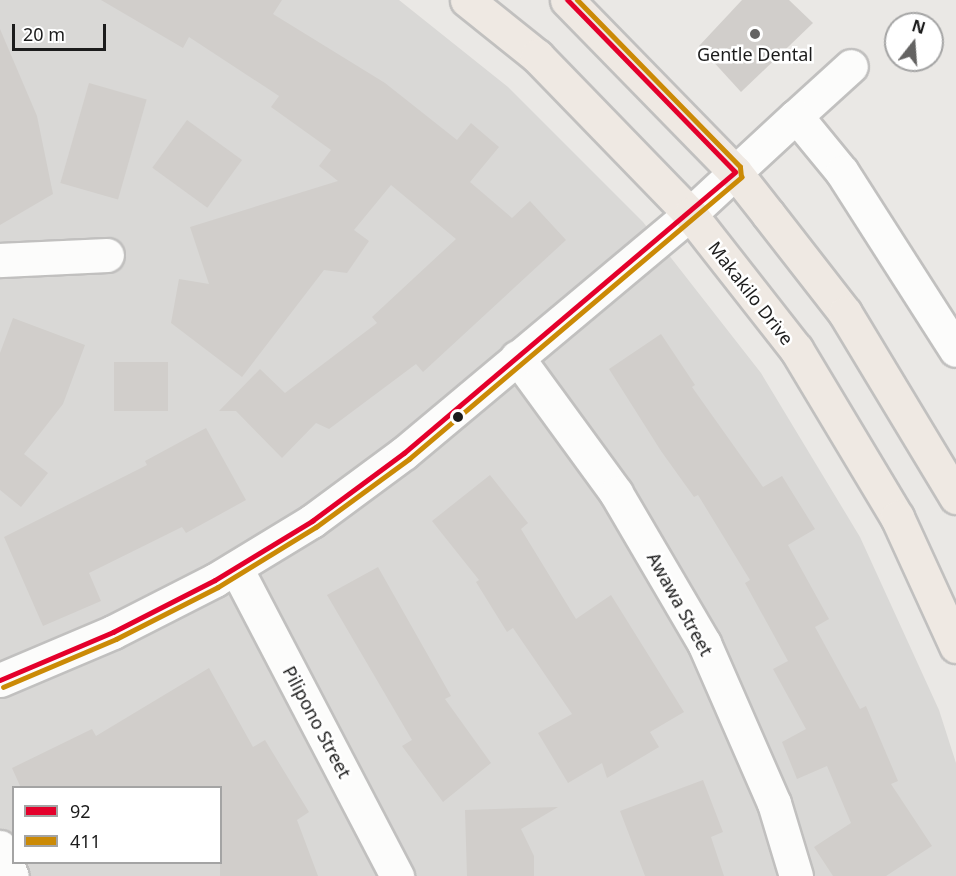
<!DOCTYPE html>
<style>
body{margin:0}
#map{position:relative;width:956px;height:876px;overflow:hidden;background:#eae8e5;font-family:"Noto Sans",sans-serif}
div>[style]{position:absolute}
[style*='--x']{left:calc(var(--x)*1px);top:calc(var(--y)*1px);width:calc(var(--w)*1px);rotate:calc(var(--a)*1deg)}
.residential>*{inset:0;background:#d9d8d6}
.building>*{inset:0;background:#d1cecb;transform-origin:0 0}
.roads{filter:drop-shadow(2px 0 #c1c0bf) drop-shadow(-2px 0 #c1c0bf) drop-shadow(0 2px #c1c0bf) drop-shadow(0 -2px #c1c0bf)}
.minor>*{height:33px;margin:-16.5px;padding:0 16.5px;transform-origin:16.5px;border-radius:16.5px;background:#fcfcfb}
.major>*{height:33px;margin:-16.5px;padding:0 16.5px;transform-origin:16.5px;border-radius:16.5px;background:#efe9e3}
.bus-1>*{height:4.5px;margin:-2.25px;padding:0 2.25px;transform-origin:2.25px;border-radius:2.25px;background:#e4002b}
.bus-2>*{height:4.5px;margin:-2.25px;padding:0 2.25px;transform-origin:2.25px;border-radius:2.25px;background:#cb8a06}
.dots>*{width:16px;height:16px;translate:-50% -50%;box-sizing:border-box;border:3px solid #fff;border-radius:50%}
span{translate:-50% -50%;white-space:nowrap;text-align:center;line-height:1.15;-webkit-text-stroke:5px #fff;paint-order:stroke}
.poi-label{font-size:18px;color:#1c1c1c}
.street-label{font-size:18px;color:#1c1c1c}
.legend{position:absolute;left:12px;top:786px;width:210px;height:78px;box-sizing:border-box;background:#fff;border:2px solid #a4a4a4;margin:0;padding:8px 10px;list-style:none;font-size:18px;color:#1c1c1c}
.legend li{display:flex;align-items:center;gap:12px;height:30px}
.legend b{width:30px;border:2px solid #a4a4a4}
.north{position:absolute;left:884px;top:12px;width:60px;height:60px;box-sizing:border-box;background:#fff;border:2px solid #a4a4a4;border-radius:50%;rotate:17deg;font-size:16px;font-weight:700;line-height:24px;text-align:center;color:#1c1c1c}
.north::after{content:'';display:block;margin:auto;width:21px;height:27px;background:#646362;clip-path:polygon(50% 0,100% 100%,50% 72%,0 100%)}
.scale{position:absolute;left:12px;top:24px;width:94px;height:27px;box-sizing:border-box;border:3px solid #1c1c1c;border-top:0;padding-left:8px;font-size:18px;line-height:21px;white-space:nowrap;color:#1c1c1c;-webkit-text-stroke:4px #fff;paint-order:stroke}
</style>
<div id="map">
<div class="residential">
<div style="clip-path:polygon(evenodd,0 0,399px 0,508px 87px,643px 222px,761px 373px,860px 537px,939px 710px,956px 763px,956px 876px,0 876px,0 0,14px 788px,220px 788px,220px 862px,14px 862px,14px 788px)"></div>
</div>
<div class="building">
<div style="clip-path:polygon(101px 0,282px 0,273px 14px,385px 83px,457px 140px,471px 123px,499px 147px,470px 182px,512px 218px,530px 201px,566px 240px,423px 372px,416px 364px,329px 429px,316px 423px,282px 458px,236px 411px,219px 411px,260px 369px,285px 393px,377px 323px,372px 317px,456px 239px,391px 185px,354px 230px,369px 241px,347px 273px,324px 270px,242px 377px,171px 323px,179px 279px,209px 284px,190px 227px,338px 181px,319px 166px,331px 150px,271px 107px,279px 96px,189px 37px,183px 48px)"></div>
<div style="clip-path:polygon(742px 0,789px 0,813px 23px,741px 92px,699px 46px)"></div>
<div style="clip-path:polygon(0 29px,37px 116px,53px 194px,0 225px)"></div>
<div style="left:89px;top:83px;width:60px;height:104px;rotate:16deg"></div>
<div style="left:187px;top:120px;width:68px;height:59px;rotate:36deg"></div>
<div style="clip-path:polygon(13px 318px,85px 345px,63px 404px,24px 454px,48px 473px,21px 507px,0 490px,0 353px)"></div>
<div style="clip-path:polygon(661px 334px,695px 385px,692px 387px,763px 487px,782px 476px,815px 529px,788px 545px,829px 619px,815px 627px,860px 709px,866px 706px,898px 781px,891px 784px,932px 846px,886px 876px,833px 876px,814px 847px,851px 823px,827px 766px,797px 779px,782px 742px,806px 729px,773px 669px,788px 661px,745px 583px,750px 580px,698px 495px,694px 497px,661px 451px,609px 369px)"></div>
<div style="left:114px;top:362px;width:54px;height:49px"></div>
<div style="clip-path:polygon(206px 428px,246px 500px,186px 533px,182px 527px,89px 573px,101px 601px,43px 626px,4px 537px,147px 465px,145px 461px)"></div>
<div style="clip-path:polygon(490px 475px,528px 523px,521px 529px,576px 619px,611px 595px,684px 712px,650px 732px,659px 747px,607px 778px,602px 763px,568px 783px,538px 733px,572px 714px,513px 628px,507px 632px,476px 582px,479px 580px,432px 521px)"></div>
<div style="clip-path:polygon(378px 567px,451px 696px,445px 699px,491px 763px,443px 802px,402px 746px,412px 740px,327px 595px)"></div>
<div style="clip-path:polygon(209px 668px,253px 747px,265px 740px,309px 812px,297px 820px,318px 876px,220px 876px,220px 788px,21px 788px,12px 768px,92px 729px,96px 736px)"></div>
<div style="clip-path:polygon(703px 780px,723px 832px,711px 837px,724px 876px,645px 876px,620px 811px)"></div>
<div style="clip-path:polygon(558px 807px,521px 829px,534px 856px,534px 876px,467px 876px,465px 810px)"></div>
</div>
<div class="roads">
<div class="minor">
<div style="--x:796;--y:116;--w:74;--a:-42.3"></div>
<div style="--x:0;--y:260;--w:107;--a:-2.7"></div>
<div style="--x:517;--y:357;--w:168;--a:53.9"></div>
<div style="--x:616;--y:493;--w:174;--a:59.6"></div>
<div style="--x:704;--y:643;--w:175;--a:66.4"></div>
<div style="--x:774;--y:803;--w:76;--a:73.2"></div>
<div style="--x:236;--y:568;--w:348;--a:62.4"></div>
<div style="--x:0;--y:680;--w:123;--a:-23"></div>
<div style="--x:113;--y:632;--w:114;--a:-27"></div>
<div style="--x:215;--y:580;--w:114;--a:-31.3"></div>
<div style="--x:312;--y:521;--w:114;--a:-36.5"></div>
<div style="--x:404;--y:453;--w:373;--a:-39.9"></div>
<div style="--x:690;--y:214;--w:144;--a:-42.8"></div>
<div style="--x:796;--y:116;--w:72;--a:50.6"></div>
<div style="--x:842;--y:172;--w:211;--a:57.4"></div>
<div style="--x:0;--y:847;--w:31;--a:68"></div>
</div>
<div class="major">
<div style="--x:467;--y:0;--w:90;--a:38.7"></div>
<div style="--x:537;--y:56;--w:220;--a:45.9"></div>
<div style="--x:690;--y:214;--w:172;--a:51.9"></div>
<div style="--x:796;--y:349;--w:196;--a:59"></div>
<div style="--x:897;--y:517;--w:142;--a:65.4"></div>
<div style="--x:567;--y:0;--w:240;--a:45.7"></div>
<div style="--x:735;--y:172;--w:53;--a:51.8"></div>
<div style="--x:768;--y:214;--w:125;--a:52.1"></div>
<div style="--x:845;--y:313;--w:215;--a:58.9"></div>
</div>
</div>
<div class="bus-1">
<div style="--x:0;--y:680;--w:123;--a:-23"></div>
<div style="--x:113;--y:632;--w:114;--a:-27"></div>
<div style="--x:215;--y:580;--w:114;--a:-31.3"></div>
<div style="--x:312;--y:521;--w:114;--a:-36.5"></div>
<div style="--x:404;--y:453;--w:434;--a:-40.3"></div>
<div style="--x:735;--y:172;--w:240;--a:-134.3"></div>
</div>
<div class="bus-2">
<div style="--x:3;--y:687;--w:123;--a:-23"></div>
<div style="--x:116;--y:639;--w:114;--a:-27"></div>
<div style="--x:218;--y:587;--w:115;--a:-31.5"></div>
<div style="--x:316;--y:527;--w:115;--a:-36.2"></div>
<div style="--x:409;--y:459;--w:436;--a:-40.3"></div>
<div style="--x:741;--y:177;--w:10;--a:-96"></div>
<div style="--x:740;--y:167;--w:233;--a:-134.3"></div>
</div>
<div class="dots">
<div style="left:755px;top:34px;background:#646362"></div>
<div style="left:458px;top:417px;background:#1c1c1c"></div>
</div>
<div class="poi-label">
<span style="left:755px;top:54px">Gentle Dental</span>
</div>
<div class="street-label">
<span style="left:751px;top:293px;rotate:52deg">Makakilo Drive</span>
<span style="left:680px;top:604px;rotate:61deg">Awawa Street</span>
<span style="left:317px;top:722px;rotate:62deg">Pilipono Street</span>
</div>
<ul class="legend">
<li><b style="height:8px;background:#e4002b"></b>92</li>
<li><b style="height:8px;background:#cb8a06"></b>411</li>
</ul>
<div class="north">N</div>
<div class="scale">20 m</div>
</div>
